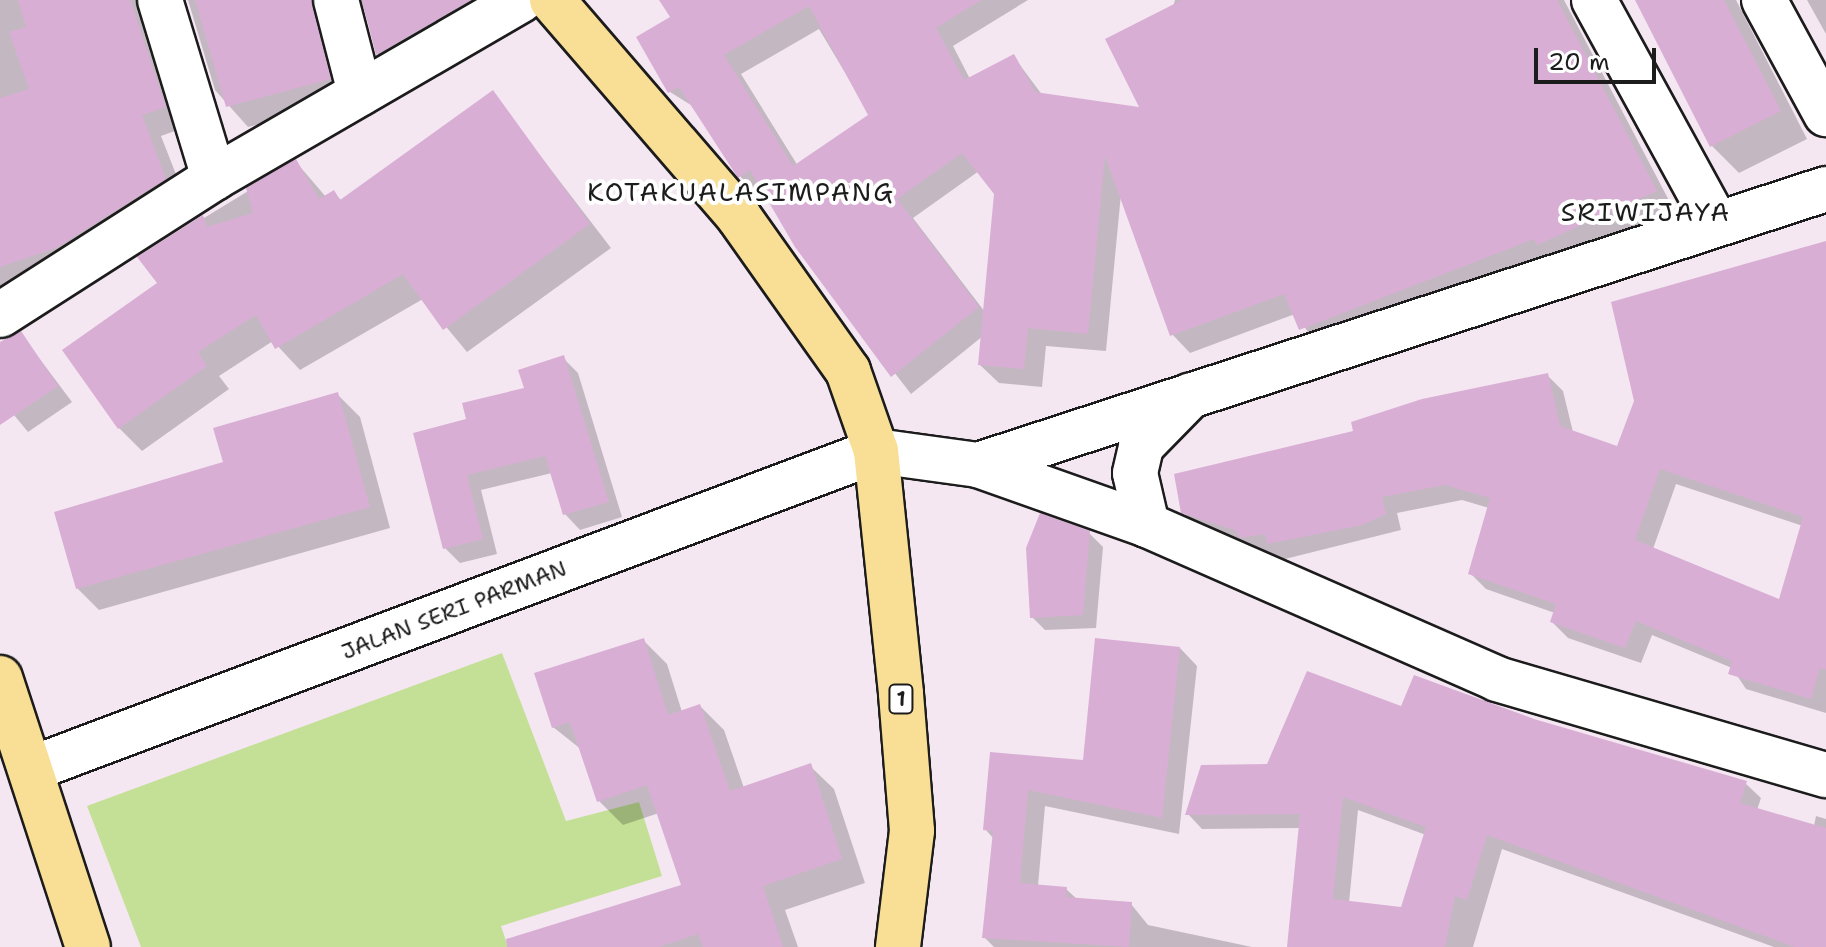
<!DOCTYPE html>
<style>
body{margin:0}
#map{position:relative;width:1826px;height:947px;overflow:hidden;background:#f4e7f2;font-family:"Shantell Sans",sans-serif}
div>[style]{position:absolute}
[style*='--x']{left:calc(var(--x)*1px);top:calc(var(--y)*1px);width:calc(var(--w)*1px);rotate:calc(var(--a)*1deg)}
.green>*{inset:0;background:#c4e097}
.shadow>*{inset:0;background:#0003}
.building>*{inset:0;background:#d9aed4}
.roads{filter:drop-shadow(2px 0 #1c1c1c) drop-shadow(-2px 0 #1c1c1c) drop-shadow(0 2px #1c1c1c) drop-shadow(0 -2px #1c1c1c)}
.minor>*{height:44px;margin:-22px;padding:0 22px;transform-origin:22px;border-radius:22px;background:#fff}
.tertiary>*{height:44px;margin:-22px;padding:0 22px;transform-origin:22px;border-radius:22px;background:#fff}
.trunk>*{height:44px;margin:-22px;padding:0 22px;transform-origin:22px;border-radius:22px;background:#f9df96}
span{translate:-50% -50%;white-space:nowrap;text-align:center;line-height:1.15;-webkit-text-stroke:8px #fff;paint-order:stroke}
.shield-label span{padding:2px 6px;background:#fff;border:2px solid;border-radius:6px;-webkit-text-stroke-width:0}
.shield-label{font-size:20px;color:#1c1c1c;font-weight:700}
.street-label{font-size:22px;color:#1c1c1c}
.quarter-label{font-size:26px;color:#1c1c1c;letter-spacing:2px}
.scale{position:absolute;left:1534px;top:48px;width:122px;height:36px;box-sizing:border-box;border:4px solid #1c1c1c;border-top:0;padding-left:10px;font-size:24px;line-height:28px;white-space:nowrap;color:#1c1c1c;-webkit-text-stroke:6px #fff;paint-order:stroke}
</style>
<div id="map">
<div class="green">
<div style="clip-path:polygon(502px 653px,566px 821px,639px 802px,662px 876px,501px 926px,508px 947px,141px 947px,87px 806px)"></div>
</div>
<div class="shadow">
<div style="clip-path:polygon(0 0,170px 0,186px 127px,161px 136px,186px 200px,0 294px)"></div>
<div style="clip-path:polygon(188px 0,346px 0,350px 100px,248px 127px,215px 90px)"></div>
<div style="clip-path:polygon(361px 0,527px 0,398px 75px,378px 54px)"></div>
<div style="clip-path:polygon(evenodd,661px 0,1028px 0,953px 46px,970px 79px,1014px 57px,1043px 96px,1143px 110px,1175px 0,1564px 0,1674px 210px,1557px 262px,1319px 347px,1295px 314px,1190px 353px,1172px 334px,1121px 194px,1106px 351px,1046px 346px,1042px 387px,999px 383px,980px 365px,983px 336px,911px 394px,797px 246px,764px 191px,758px 195px,740px 176px,694px 107px,670px 92px,673px 18px,661px 0,819px 29px,871px 116px,798px 166px,741px 74px,819px 29px,661px 0,979px 171px,996px 194px,985px 312px,913px 218px,979px 171px)"></div>
<div style="clip-path:polygon(1637px 0,1736px 0,1807px 139px,1739px 173px,1712px 146px)"></div>
<div style="clip-path:polygon(1807px 0,1826px 0,1826px 34px)"></div>
<div style="clip-path:polygon(492px 93px,611px 248px,467px 352px,423px 299px,300px 370px,273px 341px,219px 376px,229px 389px,142px 451px,119px 428px,160px 284px,140px 257px,296px 162px,326px 197px,334px 193px,342px 201px)"></div>
<div style="clip-path:polygon(1826px 243px,1826px 555px,1803px 526px,1676px 484px,1653px 549px,1780px 601px,1826px 573px,1826px 713px,1746px 689px,1732px 668px,1652px 635px,1641px 663px,1568px 638px,1552px 622px,1555px 613px,1486px 589px,1470px 573px,1489px 508px,1462px 500px,1397px 513px,1401px 530px,1285px 559px,1199px 528px,1183px 512px,1355px 432px,1547px 375px,1563px 391px,1573px 432px,1618px 449px)"></div>
<div style="clip-path:polygon(21px 334px,72px 402px,28px 432px,0 398px,0 346px)"></div>
<div style="clip-path:polygon(563px 358px,578px 373px,622px 517px,580px 530px,565px 514px,552px 473px,481px 490px,497px 554px,460px 563px,445px 548px,469px 421px,526px 389px)"></div>
<div style="clip-path:polygon(338px 395px,360px 417px,390px 528px,99px 610px,77px 588px)"></div>
<div style="clip-path:polygon(1089px 533px,1103px 547px,1096px 628px,1045px 630px,1032px 617px)"></div>
<div style="clip-path:polygon(644px 641px,667px 664px,682px 712px,700px 706px,724px 730px,744px 788px,810px 766px,834px 789px,865px 883px,785px 910px,798px 947px,521px 947px,684px 886px,659px 813px,623px 825px,599px 801px,582px 750px,553px 727px)"></div>
<div style="clip-path:polygon(1180px 648px,1197px 666px,1179px 834px,1045px 806px,1038px 886px,1066px 889px,1078px 900px,1131px 904px,1148px 925px,1252px 947px,994px 947px,984px 937px,994px 839px,985px 829px,992px 754px,1085px 762px)"></div>
<div style="clip-path:polygon(evenodd,1402px 709px,1533px 721px,1745px 783px,1761px 798px,1757px 810px,1814px 826px,1816px 816px,1826px 819px,1826px 947px,1774px 947px,1502px 849px,1473px 947px,1344px 947px,1300px 828px,1202px 829px,1188px 814px,1269px 766px,1402px 709px,1358px 810px,1426px 835px,1402px 909px,1349px 903px,1358px 810px)"></div>
</div>
<div class="building">
<div style="clip-path:polygon(18px 0,130px 0,166px 107px,142px 115px,166px 179px,56px 248px,0 267px,0 98px,29px 89px,9px 32px,26px 27px)"></div>
<div style="clip-path:polygon(195px 0,312px 0,331px 79px,226px 107px)"></div>
<div style="clip-path:polygon(362px 0,471px 0,376px 55px)"></div>
<div style="clip-path:polygon(evenodd,659px 0,981px 0,936px 28px,964px 80px,1014px 54px,1035px 92px,1139px 107px,1105px 39px,1182px 0,1557px 0,1657px 191px,1537px 245px,1534px 239px,1299px 330px,1284px 294px,1170px 336px,1105px 156px,1088px 334px,1028px 328px,1024px 369px,978px 365px,994px 194px,962px 153px,897px 199px,979px 307px,891px 377px,795px 247px,750px 170px,738px 178px,679px 87px,668px 93px,636px 37px,670px 17px,659px 0,809px 6px,868px 115px,793px 166px,724px 55px,809px 6px)"></div>
<div style="clip-path:polygon(1635px 0,1724px 0,1781px 111px,1710px 147px)"></div>
<div style="clip-path:polygon(493px 90px,590px 224px,443px 330px,403px 274px,275px 349px,256px 315px,198px 352px,207px 366px,118px 429px,62px 350px,157px 283px,137px 257px,203px 215px,207px 227px,253px 213px,246px 188px,296px 159px,319px 199px,334px 190px,340px 200px)"></div>
<div style="clip-path:polygon(evenodd,1826px 241px,1826px 670px,1820px 668px,1811px 699px,1728px 674px,1732px 661px,1636px 621px,1625px 648px,1550px 622px,1556px 604px,1468px 574px,1490px 498px,1445px 485px,1382px 497px,1386px 514px,1362px 525px,1267px 544px,1265px 534px,1240px 538px,1235px 530px,1181px 513px,1174px 474px,1353px 431px,1351px 422px,1422px 399px,1548px 373px,1560px 426px,1617px 446px,1634px 401px,1611px 302px,1826px 241px,1660px 469px,1803px 517px,1779px 599px,1635px 540px,1660px 469px)"></div>
<div style="clip-path:polygon(21px 331px,58px 386px,0 425px,0 342px)"></div>
<div style="clip-path:polygon(564px 355px,609px 502px,563px 515px,545px 456px,467px 475px,483px 539px,443px 549px,413px 433px,466px 419px,462px 403px,524px 388px,518px 370px)"></div>
<div style="clip-path:polygon(338px 392px,370px 507px,76px 589px,54px 512px,223px 462px,213px 428px)"></div>
<div style="clip-path:polygon(1040px 513px,1090px 531px,1083px 615px,1030px 618px,1026px 548px)"></div>
<div style="clip-path:polygon(644px 638px,668px 715px,700px 704px,730px 791px,811px 763px,842px 859px,763px 886px,783px 947px,703px 947px,698px 934px,658px 947px,507px 947px,506px 939px,681px 885px,647px 785px,597px 802px,570px 722px,552px 728px,534px 673px)"></div>
<div style="clip-path:polygon(1095px 638px,1180px 647px,1162px 818px,1028px 790px,1020px 883px,1067px 887px,1066px 897px,1132px 902px,1129px 947px,982px 938px,993px 831px,983px 830px,990px 752px,1083px 760px)"></div>
<div style="clip-path:polygon(evenodd,1307px 671px,1401px 706px,1414px 675px,1534px 719px,1747px 781px,1740px 803px,1826px 828px,1826px 947px,1795px 947px,1487px 835px,1467px 900px,1455px 896px,1445px 947px,1287px 947px,1300px 814px,1185px 815px,1201px 765px,1267px 764px,1307px 671px,1343px 797px,1426px 827px,1401px 907px,1333px 899px,1343px 797px)"></div>
</div>
<div class="roads">
<div class="minor">
<div style="--x:160;--y:0;--w:186;--a:73.1"></div>
<div style="--x:336;--y:0;--w:96;--a:75.5"></div>
<div style="--x:1594;--y:0;--w:252;--a:61.3"></div>
<div style="--x:1764;--y:0;--w:130;--a:61.5"></div>
<div style="--x:978;--y:465;--w:892;--a:-18.03"></div>
<div style="--x:31;--y:769;--w:903;--a:-20.62"></div>
</div>
<div class="tertiary">
<div style="--x:0;--y:315;--w:254;--a:-32.6"></div>
<div style="--x:214;--y:178;--w:355;--a:-30.1"></div>
<div style="--x:876;--y:451;--w:103;--a:7.8"></div>
<div style="--x:978;--y:465;--w:179;--a:19.5"></div>
<div style="--x:1147;--y:525;--w:382;--a:23.7"></div>
<div style="--x:1497;--y:679;--w:343;--a:16.3"></div>
<div style="--x:1147;--y:525;--w:53;--a:-103"></div>
<div style="--x:1135;--y:473;--w:28;--a:-77"></div>
<div style="--x:1141;--y:446;--w:71;--a:-45.6"></div>
</div>
<div class="trunk">
<div style="--x:552;--y:0;--w:286;--a:49.2"></div>
<div style="--x:739;--y:217;--w:189;--a:54.7"></div>
<div style="--x:848;--y:371;--w:85;--a:70.7"></div>
<div style="--x:876;--y:451;--w:244;--a:84.1"></div>
<div style="--x:901;--y:694;--w:137;--a:85.4"></div>
<div style="--x:912;--y:831;--w:117;--a:96.9"></div>
<div style="--x:0;--y:678;--w:283;--a:71.9"></div>
</div>
</div>
<div class="shield-label">
<span style="left:901px;top:699px">1</span>
</div>
<div class="street-label">
<span style="left:454px;top:610px;rotate:-21deg">JALAN SERI PARMAN</span>
</div>
<div class="quarter-label">
<span style="left:741px;top:192px">KOTAKUALASIMPANG</span>
<span style="left:1646px;top:212px">SRIWIJAYA</span>
</div>
<div class="scale">20 m</div>
</div>
